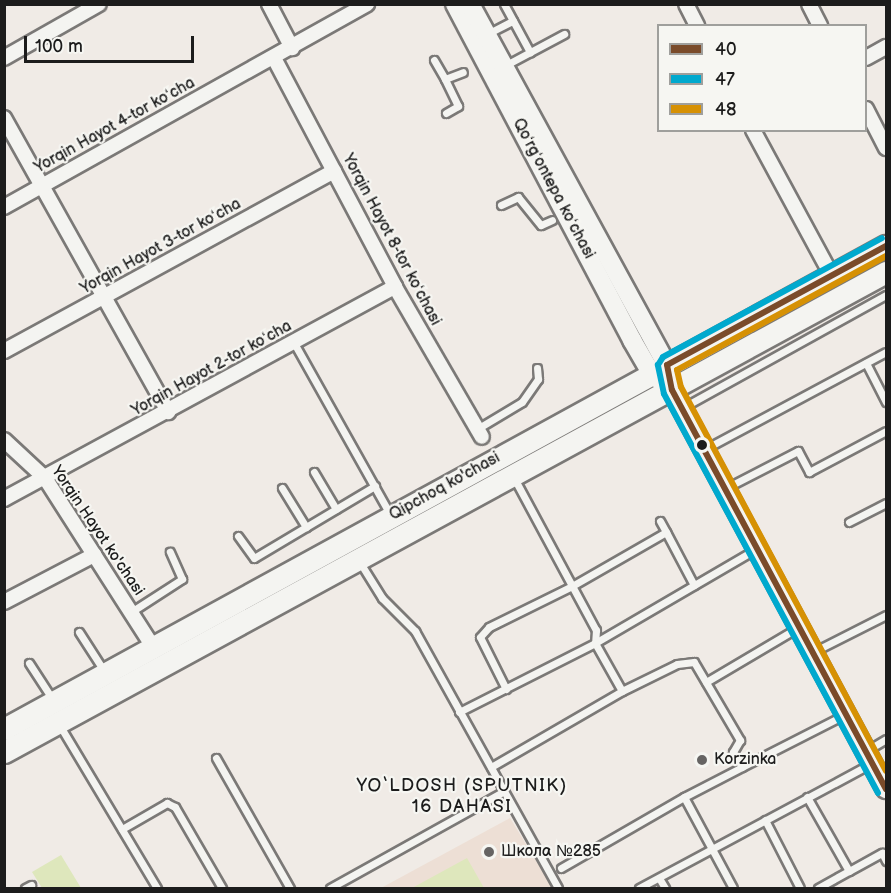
<!DOCTYPE html>
<meta charset="utf-8">
<style>
body{margin:0}
#map{position:relative;width:891px;height:893px;overflow:hidden;background:#f0ebe6;font-family:"Balsamiq Sans",sans-serif}
div>[style]{position:absolute}
[style*='--x']{left:calc(var(--x)*1px);top:calc(var(--y)*1px);width:calc(var(--w)*1px);rotate:calc(var(--a)*1deg)}
.built>*{inset:0;background:#eddfd5}
.green>*{inset:0;background:#dee7bc}
.roads{filter:drop-shadow(2px 0 #7b7977) drop-shadow(-2px 0 #7b7977) drop-shadow(0 2px #7b7977) drop-shadow(0 -2px #7b7977)}
.lane>*{height:7px;margin:-3.5px;padding:0 3.5px;transform-origin:3.5px;border-radius:3.5px;background:#f4f4f1}
.street>*{height:14px;margin:-7px;padding:0 7px;transform-origin:7px;border-radius:7px;background:#f4f4f1}
.secondary>*{height:18px;margin:-9px;padding:0 9px;transform-origin:9px;border-radius:9px;background:#f4f4f1}
.primary>*{height:21px;margin:-10.5px;padding:0 10.5px;transform-origin:10.5px;border-radius:10.5px;background:#f4f4f1}
.bus-1>*{height:6px;margin:-3px;padding:0 3px;transform-origin:3px;border-radius:3px;background:#7a4b2a}
.bus-2>*{height:6px;margin:-3px;padding:0 3px;transform-origin:3px;border-radius:3px;background:#00a9ce}
.bus-3>*{height:6px;margin:-3px;padding:0 3px;transform-origin:3px;border-radius:3px;background:#d69104}
.dots>*{width:16px;height:16px;translate:-50% -50%;box-sizing:border-box;border:3px solid #f6f6f2;border-radius:50%}
span{translate:-50% -50%;white-space:nowrap;text-align:center;line-height:1.15;-webkit-text-stroke:4.5px #f6f6f2;paint-order:stroke}
.street-label{font-size:16px;color:#1c1c1c}
.poi-label{font-size:16px;color:#1c1c1c}
.left{translate:0 -50%;text-align:left}
.neighbourhood-label{font-size:18px;color:#1c1c1c;letter-spacing:1.5px}
.frame{position:absolute;inset:0;border:6px solid #1c1c1c;pointer-events:none}
.legend{position:absolute;left:657px;top:24px;width:210px;height:108px;box-sizing:border-box;background:#f6f6f2;border:2px solid #9f9f9c;margin:0;padding:8px 10px;list-style:none;font-size:18px;color:#1c1c1c}
.legend li{display:flex;align-items:center;gap:12px;height:30px}
.legend b{width:30px;border:2px solid #9f9f9c}
.scale{position:absolute;left:24px;top:36px;width:170px;height:27px;box-sizing:border-box;border:3px solid #1c1c1c;border-top:0;padding-left:8px;font-size:18px;line-height:21px;white-space:nowrap;color:#1c1c1c;-webkit-text-stroke:4px #f6f6f2;paint-order:stroke}
</style>
<div id="map">
<div class="built">
<div style="clip-path:polygon(510px 818px,553px 888px,381px 888px)"></div>
</div>
<div class="green">
<div style="clip-path:polygon(61px 855px,81px 888px,42px 888px,32px 872px)"></div>
<div style="clip-path:polygon(467px 858px,484px 888px,412px 888px)"></div>
</div>
<div class="roads">
<div class="lane">
<div style="--x:504;--y:4;--w:55;--a:61.6"></div>
<div style="--x:489;--y:33;--w:27;--a:-27"></div>
<div style="--x:434;--y:60;--w:22;--a:60"></div>
<div style="--x:506;--y:65;--w:66;--a:-28.1"></div>
<div style="--x:446;--y:113;--w:14;--a:-30"></div>
<div style="--x:458;--y:106;--w:30;--a:-116"></div>
<div style="--x:445;--y:79;--w:19;--a:-21"></div>
<div style="--x:501;--y:205;--w:19;--a:-25"></div>
<div style="--x:518;--y:197;--w:36;--a:51"></div>
<div style="--x:541;--y:225;--w:12;--a:-24"></div>
<div style="--x:294;--y:343;--w:196;--a:60.7"></div>
<div style="--x:866;--y:363;--w:44;--a:62.9"></div>
<div style="--x:682;--y:408;--w:233;--a:-29"></div>
<div style="--x:477;--y:429;--w:52;--a:-31"></div>
<div style="--x:522;--y:402;--w:28;--a:-55"></div>
<div style="--x:538;--y:379;--w:11;--a:-95"></div>
<div style="--x:705;--y:449;--w:205;--a:-28.2"></div>
<div style="--x:314;--y:472;--w:43;--a:59.3"></div>
<div style="--x:514;--y:478;--w:173;--a:61.7"></div>
<div style="--x:596;--y:630;--w:13;--a:94"></div>
<div style="--x:595;--y:643;--w:55;--a:60.6"></div>
<div style="--x:282;--y:488;--w:46;--a:58.4"></div>
<div style="--x:726;--y:488;--w:81;--a:-27.2"></div>
<div style="--x:798;--y:451;--w:24;--a:62"></div>
<div style="--x:809;--y:472;--w:87;--a:-28"></div>
<div style="--x:660;--y:521;--w:13;--a:61"></div>
<div style="--x:849;--y:522;--w:42;--a:-27.2"></div>
<div style="--x:238;--y:536;--w:27;--a:54"></div>
<div style="--x:254;--y:558;--w:141;--a:-30.8"></div>
<div style="--x:359;--y:561;--w:44;--a:58.1"></div>
<div style="--x:382;--y:598;--w:47;--a:45"></div>
<div style="--x:415;--y:631;--w:294;--a:60.9"></div>
<div style="--x:131;--y:612;--w:61;--a:-32.9"></div>
<div style="--x:182;--y:579;--w:30;--a:-114"></div>
<div style="--x:79;--y:632;--w:46;--a:57.3"></div>
<div style="--x:815;--y:651;--w:80;--a:-26.9"></div>
<div style="--x:29;--y:663;--w:44;--a:57"></div>
<div style="--x:706;--y:682;--w:108;--a:-30.6"></div>
<div style="--x:506;--y:689;--w:58;--a:-116.6"></div>
<div style="--x:480;--y:637;--w:13;--a:-48"></div>
<div style="--x:489;--y:627;--w:93;--a:-26.3"></div>
<div style="--x:572;--y:586;--w:108;--a:-29.9"></div>
<div style="--x:666;--y:532;--w:60;--a:62.2"></div>
<div style="--x:459;--y:712;--w:153;--a:-26.9"></div>
<div style="--x:595;--y:643;--w:186;--a:-30.3"></div>
<div style="--x:60;--y:726;--w:189;--a:59.1"></div>
<div style="--x:866;--y:751;--w:23;--a:-31"></div>
<div style="--x:216;--y:758;--w:150;--a:60.4"></div>
<div style="--x:491;--y:767;--w:151;--a:-30.1"></div>
<div style="--x:622;--y:691;--w:61;--a:-26.1"></div>
<div style="--x:677;--y:664;--w:17;--a:-7"></div>
<div style="--x:694;--y:662;--w:91;--a:59.5"></div>
<div style="--x:740;--y:740;--w:14;--a:120"></div>
<div style="--x:733;--y:752;--w:17;--a:59"></div>
<div style="--x:742;--y:767;--w:65;--a:152.7"></div>
<div style="--x:684;--y:797;--w:103;--a:61.7"></div>
<div style="--x:742;--y:767;--w:114;--a:-27"></div>
<div style="--x:807;--y:797;--w:85;--a:60.4"></div>
<div style="--x:849;--y:871;--w:38;--a:-29"></div>
<div style="--x:882;--y:853;--w:9;--a:63"></div>
<div style="--x:765;--y:820;--w:76;--a:62.8"></div>
<div style="--x:122;--y:829;--w:52;--a:-30"></div>
<div style="--x:167;--y:803;--w:9;--a:27"></div>
<div style="--x:175;--y:807;--w:94;--a:59.9"></div>
<div style="--x:561;--y:868;--w:142;--a:-30"></div>
<div style="--x:659;--y:878;--w:12;--a:59"></div>
<div style="--x:25;--y:888;--w:7;--a:-27"></div>
<div style="--x:330;--y:888;--w:199;--a:-29.1"></div>
<div style="--x:639;--y:888;--w:262;--a:-28.2"></div>
<div style="--x:818;--y:888;--w:35;--a:-29"></div>
</div>
<div class="street">
<div style="--x:269;--y:4;--w:50;--a:62.4"></div>
<div style="--x:686;--y:4;--w:25;--a:63"></div>
<div style="--x:809;--y:4;--w:25;--a:63"></div>
<div style="--x:4;--y:58;--w:109;--a:-29.6"></div>
<div style="--x:274;--y:58;--w:259;--a:62.1"></div>
<div style="--x:395;--y:287;--w:173;--a:59.9"></div>
<div style="--x:866;--y:58;--w:23;--a:-29"></div>
<div style="--x:866;--y:109;--w:44;--a:62.9"></div>
<div style="--x:4;--y:118;--w:337;--a:60.8"></div>
<div style="--x:753;--y:130;--w:166;--a:61.6"></div>
<div style="--x:4;--y:207;--w:416;--a:-29.2"></div>
<div style="--x:4;--y:351;--w:376;--a:-28.6"></div>
<div style="--x:4;--y:440;--w:56;--a:42.8"></div>
<div style="--x:45;--y:478;--w:201;--a:57.4"></div>
<div style="--x:4;--y:499;--w:445;--a:-28.5"></div>
<div style="--x:4;--y:602;--w:102;--a:-27.6"></div>
</div>
<div class="secondary">
<div style="--x:455;--y:4;--w:380;--a:62.2"></div>
<div style="--x:632;--y:340;--w:39;--a:60"></div>
<div style="--x:652;--y:374;--w:14;--a:39"></div>
<div style="--x:470;--y:4;--w:411;--a:61.4"></div>
<div style="--x:667;--y:365;--w:25;--a:79"></div>
<div style="--x:672;--y:390;--w:453;--a:61.8"></div>
</div>
<div class="primary">
<div style="--x:4;--y:729;--w:1006;--a:-28.71"></div>
<div style="--x:4;--y:752;--w:1004;--a:-28.56"></div>
</div>
</div>
<div class="bus-1">
<div style="--x:886;--y:246;--w:249;--a:151.5"></div>
<div style="--x:667;--y:365;--w:25;--a:79"></div>
<div style="--x:672;--y:390;--w:453;--a:61.8"></div>
</div>
<div class="bus-2">
<div style="--x:878;--y:793;--w:453;--a:-118.2"></div>
<div style="--x:664;--y:394;--w:30;--a:-102"></div>
<div style="--x:658;--y:365;--w:9;--a:-58"></div>
<div style="--x:663;--y:357;--w:249;--a:-28.5"></div>
</div>
<div class="bus-3">
<div style="--x:886;--y:256;--w:238;--a:151.4"></div>
<div style="--x:677;--y:370;--w:17;--a:77"></div>
<div style="--x:681;--y:387;--w:435;--a:61.9"></div>
</div>
<div class="dots">
<div style="left:702px;top:445px;background:#1c1c1c"></div>
<div style="left:702px;top:760px;background:#666463"></div>
<div style="left:489px;top:852px;background:#666463"></div>
</div>
<div class="street-label">
<span style="left:115px;top:126px;rotate:-29deg">Yorqin Hayot 4-tor koʻcha</span>
<span style="left:553px;top:189px;rotate:62deg">Qoʻrgʻontepa koʻchasi</span>
<span style="left:391px;top:240px;rotate:62deg">Yorqin Hayot 8-tor koʻchasi</span>
<span style="left:161px;top:247px;rotate:-29deg">Yorqin Hayot 3-tor koʻcha</span>
<span style="left:212px;top:369px;rotate:-29deg">Yorqin Hayot 2-tor koʻcha</span>
<span style="left:445px;top:487px;rotate:-29deg">Qipchoq ko'chasi</span>
<span style="left:97px;top:531px;rotate:56deg">Yorqin Hayot ko'chasi</span>
</div>
<div class="poi-label">
<span class="left" style="left:714px;top:760px">Korzinka</span>
<span class="left" style="left:501px;top:852px">Школа №285</span>
</div>
<div class="neighbourhood-label">
<span style="left:462px;top:797px">YO‘LDOSH (SPUTNIK)<br>16 DAHASI</span>
</div>
<div class="frame"></div>
<ul class="legend">
<li><b style="height:8px;background:#7a4b2a"></b>40</li>
<li><b style="height:8px;background:#00a9ce"></b>47</li>
<li><b style="height:8px;background:#d69104"></b>48</li>
</ul>
<div class="scale">100 m</div>
</div>
